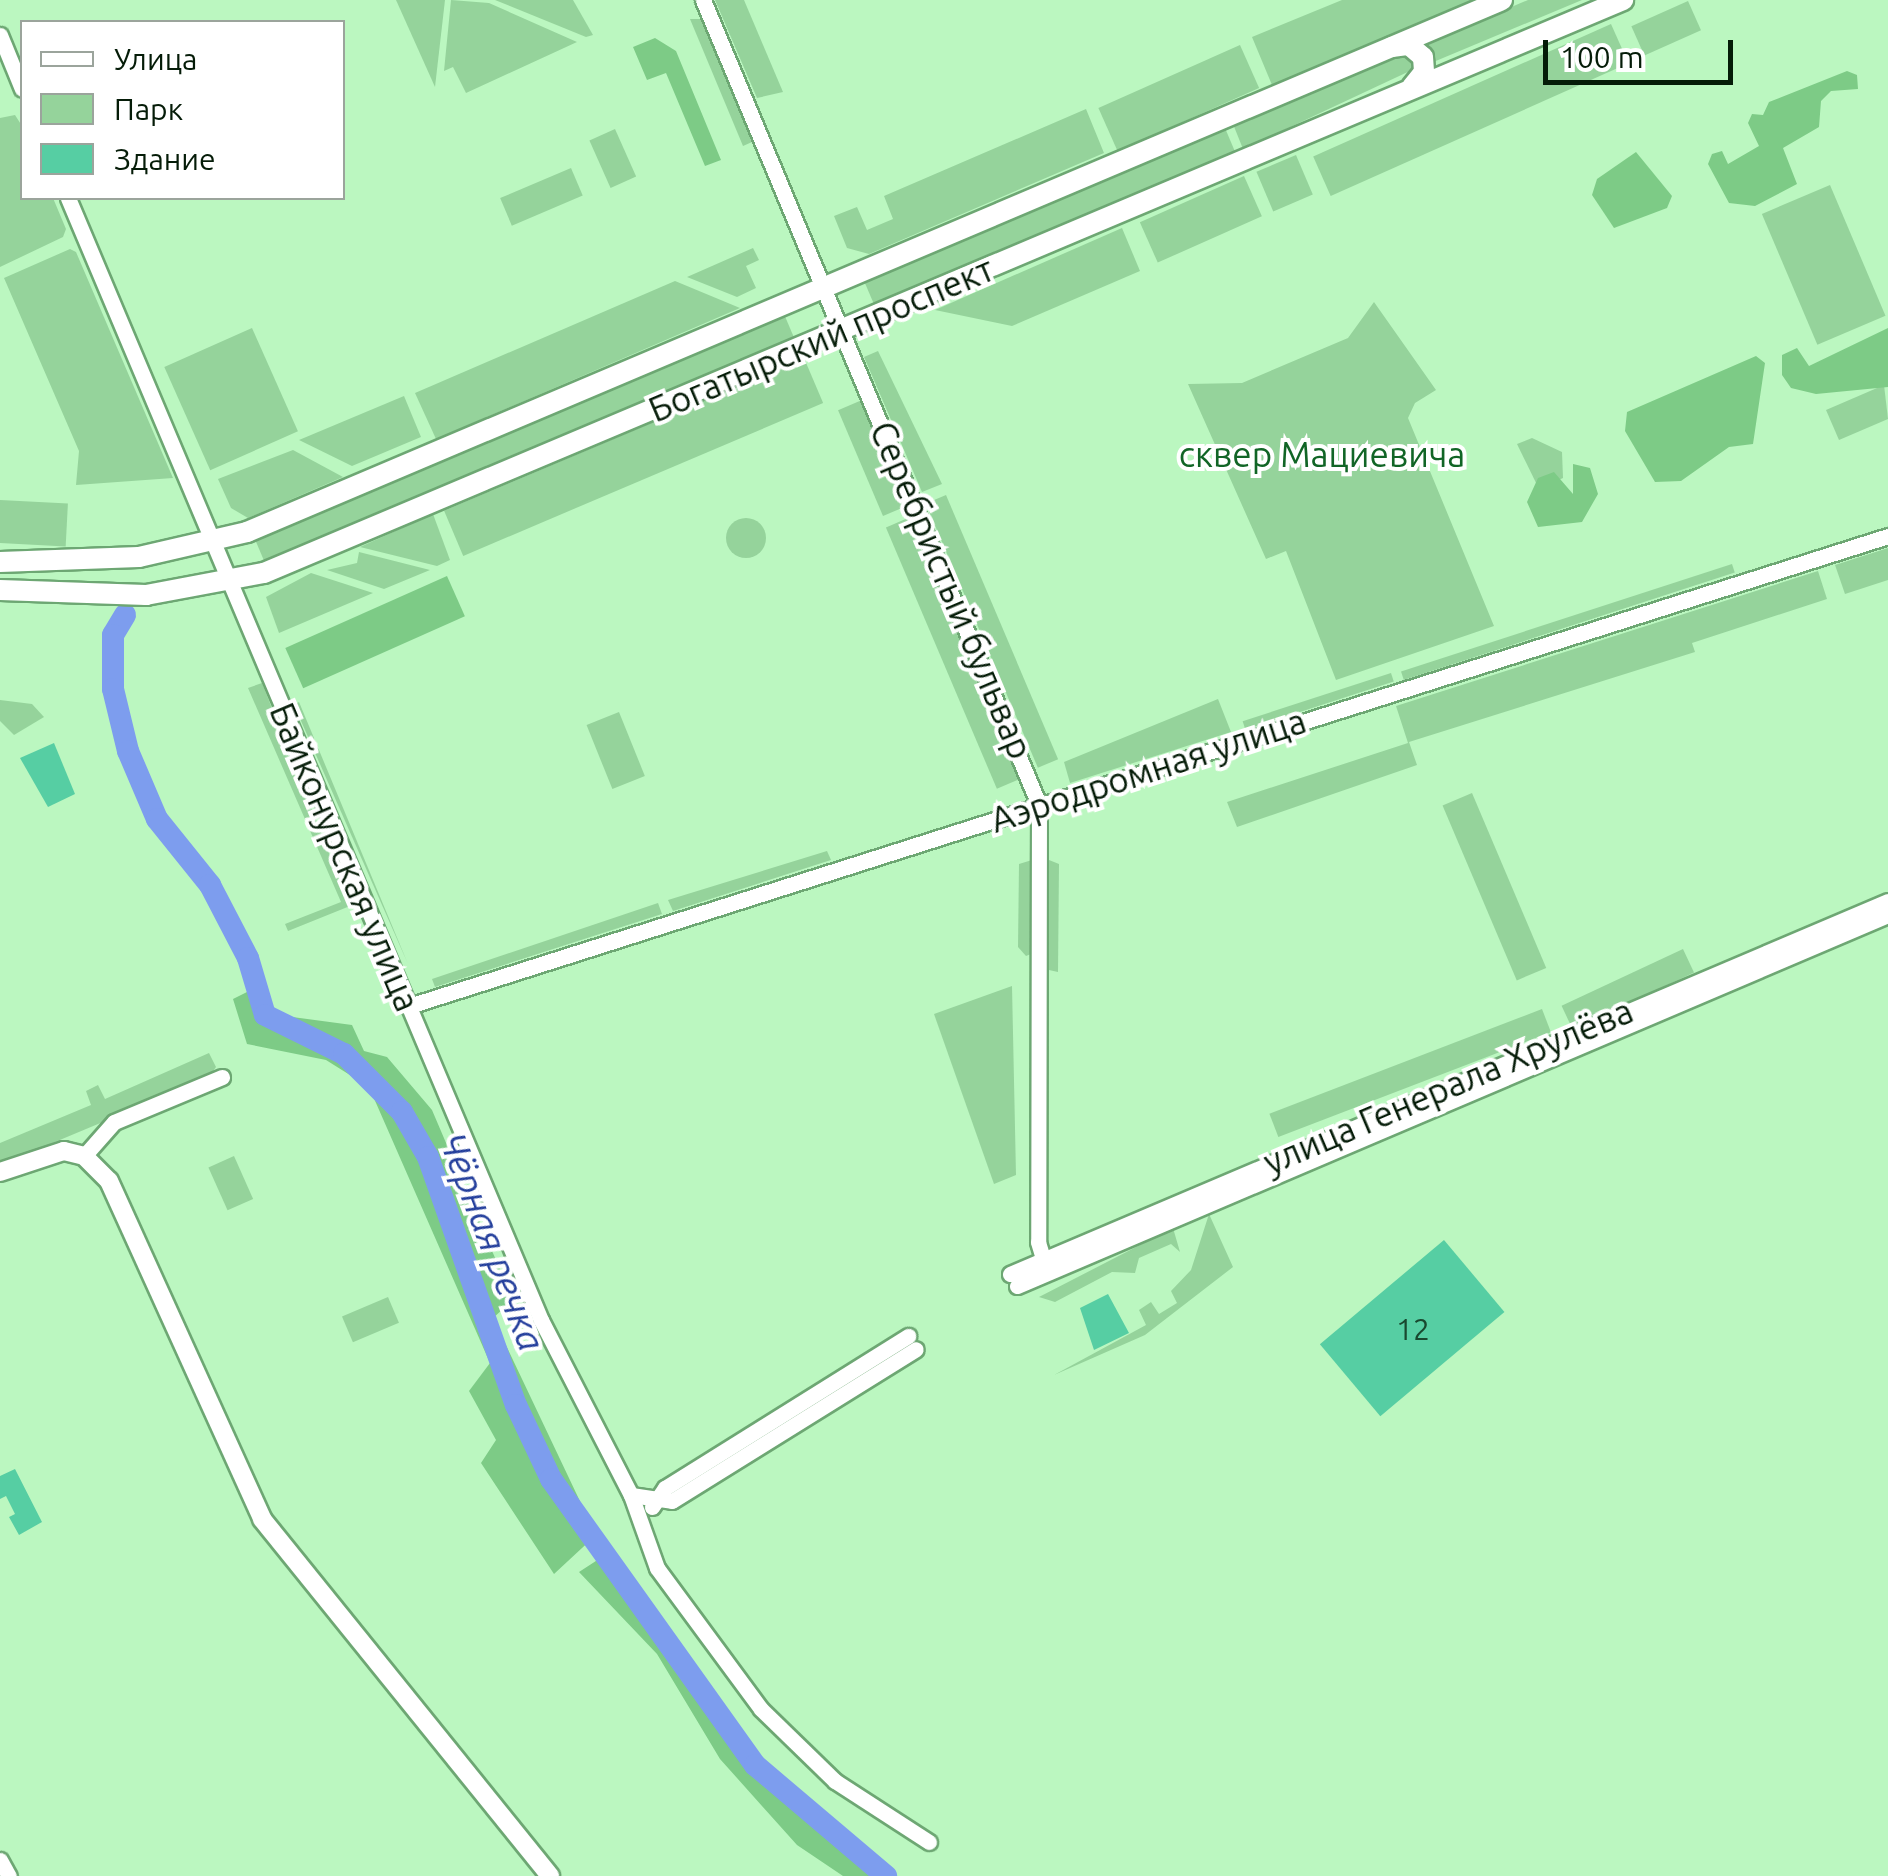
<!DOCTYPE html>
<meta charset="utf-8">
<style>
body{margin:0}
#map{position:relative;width:1888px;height:1876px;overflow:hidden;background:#bbf7c0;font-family:Ubuntu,sans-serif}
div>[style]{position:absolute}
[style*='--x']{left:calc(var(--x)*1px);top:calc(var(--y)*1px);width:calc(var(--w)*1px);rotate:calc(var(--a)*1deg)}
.green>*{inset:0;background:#95d39b;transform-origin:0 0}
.round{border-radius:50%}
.forest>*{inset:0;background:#7dcb86;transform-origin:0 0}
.river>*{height:22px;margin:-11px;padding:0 11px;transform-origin:11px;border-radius:11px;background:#7d9dee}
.building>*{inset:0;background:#56cea3;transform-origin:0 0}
.roads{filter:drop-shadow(2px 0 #6da773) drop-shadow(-2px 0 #6da773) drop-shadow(0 2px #6da773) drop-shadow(0 -2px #6da773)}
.minor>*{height:15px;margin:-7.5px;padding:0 7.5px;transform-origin:7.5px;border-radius:7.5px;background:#fff}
.tertiary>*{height:18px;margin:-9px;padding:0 9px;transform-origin:9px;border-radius:9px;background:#fff}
.secondary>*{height:20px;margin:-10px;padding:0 10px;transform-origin:10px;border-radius:10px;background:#fff}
span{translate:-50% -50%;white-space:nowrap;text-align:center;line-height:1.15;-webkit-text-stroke:8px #fff;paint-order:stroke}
.number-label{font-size:30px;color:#19482f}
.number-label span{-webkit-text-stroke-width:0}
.street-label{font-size:35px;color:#051c08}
.park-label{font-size:35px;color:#116526}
.water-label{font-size:38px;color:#243f9c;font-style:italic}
.legend{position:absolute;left:20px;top:20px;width:325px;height:180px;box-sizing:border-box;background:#fff;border:2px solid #9ba49c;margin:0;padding:12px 18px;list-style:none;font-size:30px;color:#051c08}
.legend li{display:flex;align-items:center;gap:20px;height:50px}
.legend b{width:50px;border:2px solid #9ba49c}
.scale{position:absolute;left:1543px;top:40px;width:190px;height:45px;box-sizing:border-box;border:5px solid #051c08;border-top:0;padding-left:12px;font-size:30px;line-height:35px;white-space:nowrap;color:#051c08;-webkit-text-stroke:8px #fff;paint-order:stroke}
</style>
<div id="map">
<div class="green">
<div style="clip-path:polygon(396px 0,445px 0,435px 87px)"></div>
<div style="clip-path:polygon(451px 0,489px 3px,577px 42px,466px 93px,453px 67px,444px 71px)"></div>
<div style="clip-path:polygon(495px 0,573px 0,593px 35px,586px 37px)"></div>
<div style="clip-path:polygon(715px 0,744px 0,783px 92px,757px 98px)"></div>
<div style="clip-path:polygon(1342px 0,1472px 0,1272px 85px,1252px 37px)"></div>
<div style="clip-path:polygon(1528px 0,1582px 0,1431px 63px,1422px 45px)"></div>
<div style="left:1688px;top:1px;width:32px;height:62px;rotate:66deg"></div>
<div style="clip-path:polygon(690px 19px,704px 19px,752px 142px,743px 146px)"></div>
<div style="left:1611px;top:24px;width:43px;height:326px;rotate:66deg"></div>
<div style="left:1240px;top:45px;width:47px;height:155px;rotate:66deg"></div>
<div style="clip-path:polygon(1405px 52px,1413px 55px,1412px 70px,1243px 149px,1233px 124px)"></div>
<div style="clip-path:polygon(1086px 109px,1104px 153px,869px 254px,847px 248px,834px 216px,857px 207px,867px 230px,893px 219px,884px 196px)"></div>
<div style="clip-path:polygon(15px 115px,22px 126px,22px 198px,53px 198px,66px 229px,63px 237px,0 267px,0 118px)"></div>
<div style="left:1225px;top:128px;width:26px;height:392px;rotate:67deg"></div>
<div style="left:615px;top:129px;width:52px;height:28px;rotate:66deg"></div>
<div style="left:1296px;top:155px;width:43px;height:43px;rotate:67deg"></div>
<div style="left:571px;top:168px;width:30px;height:77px;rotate:67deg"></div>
<div style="left:1244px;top:176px;width:44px;height:114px;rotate:66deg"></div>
<div style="left:1830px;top:185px;width:142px;height:74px;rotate:67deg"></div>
<div style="clip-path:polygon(1122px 228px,1140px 271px,1012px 326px,935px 310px)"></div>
<div style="clip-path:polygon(753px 248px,759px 260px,746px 266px,756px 288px,737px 297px,687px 277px)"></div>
<div style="clip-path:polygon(70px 249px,76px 252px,173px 478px,76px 485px,79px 451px,4px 278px)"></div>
<div style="clip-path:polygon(675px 281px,740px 308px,436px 439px,415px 393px)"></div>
<div style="clip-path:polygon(1374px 302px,1436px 390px,1415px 403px,1408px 418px,1494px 626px,1336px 680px,1286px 551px,1266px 559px,1188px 384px,1242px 383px,1348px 338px)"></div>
<div style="left:784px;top:314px;width:25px;height:575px;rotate:67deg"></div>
<div style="left:252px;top:328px;width:113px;height:96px;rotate:66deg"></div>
<div style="clip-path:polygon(878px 351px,942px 484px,922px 492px,864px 357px)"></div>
<div style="left:804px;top:358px;width:49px;height:391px;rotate:67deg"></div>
<div style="clip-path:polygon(1884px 385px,1888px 419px,1839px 440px,1826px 410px)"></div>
<div style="clip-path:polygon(404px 396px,421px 437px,352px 466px,299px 440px)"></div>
<div style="left:862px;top:400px;width:115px;height:26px;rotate:67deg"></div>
<div style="clip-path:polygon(1532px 438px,1562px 452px,1563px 478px,1539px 489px,1517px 444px)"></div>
<div style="clip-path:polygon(293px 450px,343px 477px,248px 518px,231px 508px,218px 479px)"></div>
<div style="left:946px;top:495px;width:287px;height:22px;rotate:67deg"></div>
<div style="left:0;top:500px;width:68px;height:43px;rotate:3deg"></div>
<div style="clip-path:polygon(433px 514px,450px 560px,437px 566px,360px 547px)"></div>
<div class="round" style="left:726px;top:518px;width:40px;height:40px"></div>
<div style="left:908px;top:518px;width:284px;height:24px;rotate:67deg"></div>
<div style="clip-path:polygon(1888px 548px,1888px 580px,1845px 594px,1835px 565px)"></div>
<div style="clip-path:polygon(359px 552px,430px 570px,384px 589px,327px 570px,357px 563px)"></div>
<div style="left:1732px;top:564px;width:9px;height:348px;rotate:72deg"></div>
<div style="clip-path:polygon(1818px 571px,1827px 599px,1692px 643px,1695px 652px,1409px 742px,1417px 765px,1237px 827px,1227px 802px,1408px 743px,1396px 706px)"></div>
<div style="clip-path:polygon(311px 573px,373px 593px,279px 633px,266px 597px)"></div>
<div style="left:1391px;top:673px;width:9px;height:156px;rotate:72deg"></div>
<div style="clip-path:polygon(262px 683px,350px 906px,288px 931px,285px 924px,341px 902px,248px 688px)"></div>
<div style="clip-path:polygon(1218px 699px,1231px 732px,1070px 783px,1064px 762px)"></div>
<div style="clip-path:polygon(0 700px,32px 704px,44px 717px,14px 735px,0 721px)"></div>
<div style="clip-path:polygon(299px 702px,408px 964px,294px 705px)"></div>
<div style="left:619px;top:712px;width:69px;height:35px;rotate:68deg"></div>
<div style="left:1472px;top:793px;width:190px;height:32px;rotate:67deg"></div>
<div style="clip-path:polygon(827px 851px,831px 860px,673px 911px,668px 900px)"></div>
<div style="clip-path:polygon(1032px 860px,1031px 954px,1026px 956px,1018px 947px,1019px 864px)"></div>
<div style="clip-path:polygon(1049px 860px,1059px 864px,1058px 972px,1049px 970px)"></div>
<div style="clip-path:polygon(658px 903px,662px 914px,435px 987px,432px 979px)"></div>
<div style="left:1683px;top:949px;width:26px;height:134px;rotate:65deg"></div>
<div style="clip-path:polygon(1012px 986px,1016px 1175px,994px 1184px,934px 1014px)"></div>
<div style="left:1542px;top:1009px;width:25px;height:292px;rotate:69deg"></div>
<div style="clip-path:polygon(209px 1053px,216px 1067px,208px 1078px,0 1165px,0 1143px,91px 1105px,86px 1091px,98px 1085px,105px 1099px)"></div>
<div style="left:234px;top:1156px;width:47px;height:28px;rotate:66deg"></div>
<div style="clip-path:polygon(1209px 1214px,1233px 1267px,1145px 1335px,1054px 1375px,1146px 1325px,1139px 1310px,1151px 1302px,1159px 1314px,1177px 1303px,1171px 1291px,1191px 1270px)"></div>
<div style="clip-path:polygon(1173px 1228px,1180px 1252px,1171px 1244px,1139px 1258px,1135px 1273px,1112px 1272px,1055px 1302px,1039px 1297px)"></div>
<div style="left:388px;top:1297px;width:28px;height:50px;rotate:67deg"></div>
</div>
<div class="forest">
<div style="clip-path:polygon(655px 38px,676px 51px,721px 160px,705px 166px,666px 73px,647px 80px,633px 47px)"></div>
<div style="clip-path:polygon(1847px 71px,1857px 75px,1858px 89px,1831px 91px,1821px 101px,1819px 127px,1783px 148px,1797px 184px,1755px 206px,1729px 203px,1708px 164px,1712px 154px,1722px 151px,1728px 164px,1759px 146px,1748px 123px,1752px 114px,1763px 115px,1769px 102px)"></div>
<div style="clip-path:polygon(1636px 152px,1672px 196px,1667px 208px,1614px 228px,1592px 195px,1597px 179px)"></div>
<div style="clip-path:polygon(1888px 328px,1888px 387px,1816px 394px,1791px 388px,1782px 375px,1782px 355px,1797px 348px,1809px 366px)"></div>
<div style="clip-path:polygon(1756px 356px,1765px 363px,1753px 444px,1729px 447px,1681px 481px,1655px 482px,1625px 431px,1627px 412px)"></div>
<div style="clip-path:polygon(1573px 464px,1590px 468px,1598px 494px,1582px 522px,1538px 527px,1527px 502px,1538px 478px,1554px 472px,1573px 494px)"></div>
<div style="left:447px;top:576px;width:44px;height:177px;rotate:66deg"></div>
<div style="clip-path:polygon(257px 987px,270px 1014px,352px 1025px,364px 1051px,387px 1057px,432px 1110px,513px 1300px,493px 1318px,596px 1535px,554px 1574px,481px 1463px,496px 1440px,469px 1391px,490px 1363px,369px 1087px,326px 1060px,247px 1044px,233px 999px)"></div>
<div style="clip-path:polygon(599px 1559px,752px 1767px,881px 1876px,843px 1876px,797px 1845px,720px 1759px,657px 1654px,579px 1572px)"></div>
</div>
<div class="river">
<div style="--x:125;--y:615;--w:23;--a:121"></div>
<div style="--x:113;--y:635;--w:54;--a:90"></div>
<div style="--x:113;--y:689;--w:64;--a:76.4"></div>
<div style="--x:128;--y:751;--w:74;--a:66.9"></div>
<div style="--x:157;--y:819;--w:85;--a:51.2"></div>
<div style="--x:210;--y:885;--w:82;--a:62.5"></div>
<div style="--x:248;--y:958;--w:59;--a:73.4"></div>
<div style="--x:265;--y:1015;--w:88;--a:26.3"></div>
<div style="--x:344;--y:1054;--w:82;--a:45"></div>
<div style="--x:402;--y:1112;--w:52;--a:60"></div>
<div style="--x:428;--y:1157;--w:263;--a:70.5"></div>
<div style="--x:516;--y:1405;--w:82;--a:64.7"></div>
<div style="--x:551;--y:1479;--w:351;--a:54.5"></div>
<div style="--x:755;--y:1765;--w:172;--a:40.3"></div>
</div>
<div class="building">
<div style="clip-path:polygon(54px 743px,75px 794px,48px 807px,20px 758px)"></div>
<div style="left:1444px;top:1240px;width:94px;height:162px;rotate:50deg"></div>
<div style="clip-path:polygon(1108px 1294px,1129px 1333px,1094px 1350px,1080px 1308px)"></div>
<div style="clip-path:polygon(15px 1469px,42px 1522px,19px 1535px,9px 1517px,15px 1514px,6px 1496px,0 1499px,0 1476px)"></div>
</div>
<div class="roads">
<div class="minor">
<div style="--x:703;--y:0;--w:872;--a:67.34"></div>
<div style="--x:1039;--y:805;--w:437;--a:90.1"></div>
<div style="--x:1038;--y:1242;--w:30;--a:73"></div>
<div style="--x:0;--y:35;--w:58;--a:67.8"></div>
<div style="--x:68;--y:198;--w:1218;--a:67.14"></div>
<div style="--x:541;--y:1320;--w:197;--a:62.8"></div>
<div style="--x:631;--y:1495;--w:41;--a:8.3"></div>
<div style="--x:672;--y:1501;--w:287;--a:-31.9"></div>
<div style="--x:409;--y:1006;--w:1552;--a:-17.63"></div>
<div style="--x:84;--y:1156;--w:45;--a:-48.6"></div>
<div style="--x:114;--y:1122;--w:117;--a:-22.6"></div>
<div style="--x:1010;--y:1274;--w:954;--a:-23.02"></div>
<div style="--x:1017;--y:1286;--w:947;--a:-23.07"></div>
<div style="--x:631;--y:1495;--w:77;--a:70.4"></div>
<div style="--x:657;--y:1568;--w:175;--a:53.6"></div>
<div style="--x:761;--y:1709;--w:103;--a:44.2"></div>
<div style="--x:835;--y:1781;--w:112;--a:33"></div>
<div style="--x:652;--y:1507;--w:23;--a:-56"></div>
<div style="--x:665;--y:1488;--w:287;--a:-32"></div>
<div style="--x:0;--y:1860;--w:18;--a:61"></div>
</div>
<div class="tertiary">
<div style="--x:0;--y:1172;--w:67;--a:-18.2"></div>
<div style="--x:64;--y:1151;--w:21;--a:14"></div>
<div style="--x:84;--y:1156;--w:35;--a:45"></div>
<div style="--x:109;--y:1181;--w:371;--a:65.6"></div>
<div style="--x:262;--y:1519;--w:459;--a:51.1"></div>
</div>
<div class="secondary">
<div style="--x:1392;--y:47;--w:17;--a:-7"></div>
<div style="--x:1409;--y:45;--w:18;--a:41"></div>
<div style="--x:1423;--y:57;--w:15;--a:86"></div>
<div style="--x:1424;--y:72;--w:19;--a:129"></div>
<div style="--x:0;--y:562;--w:139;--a:-2.1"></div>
<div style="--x:139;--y:557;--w:111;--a:-13"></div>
<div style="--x:247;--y:532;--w:1363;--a:-22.97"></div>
<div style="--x:0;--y:590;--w:146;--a:2"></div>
<div style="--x:146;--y:595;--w:120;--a:-10.6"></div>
<div style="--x:264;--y:573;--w:1475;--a:-22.86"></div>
</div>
</div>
<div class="number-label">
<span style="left:1413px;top:1329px">12</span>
</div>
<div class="street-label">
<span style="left:821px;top:339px;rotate:-23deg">Богатырский проспект</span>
<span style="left:952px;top:590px;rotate:67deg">Серебристый бульвар</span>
<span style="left:1148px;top:770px;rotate:-18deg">Аэродромная улица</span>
<span style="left:345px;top:857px;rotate:67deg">Байконурская улица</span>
<span style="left:1448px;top:1086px;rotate:-23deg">улица Генерала Хрулёва</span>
</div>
<div class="park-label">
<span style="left:1322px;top:454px">сквер Мациевича</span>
</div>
<div class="water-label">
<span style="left:492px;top:1242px;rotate:69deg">Чёрная речка</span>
</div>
<ul class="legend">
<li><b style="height:12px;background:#fff"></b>Улица</li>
<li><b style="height:28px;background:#95d39b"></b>Парк</li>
<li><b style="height:28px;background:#56cea3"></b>Здание</li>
</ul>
<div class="scale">100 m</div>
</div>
